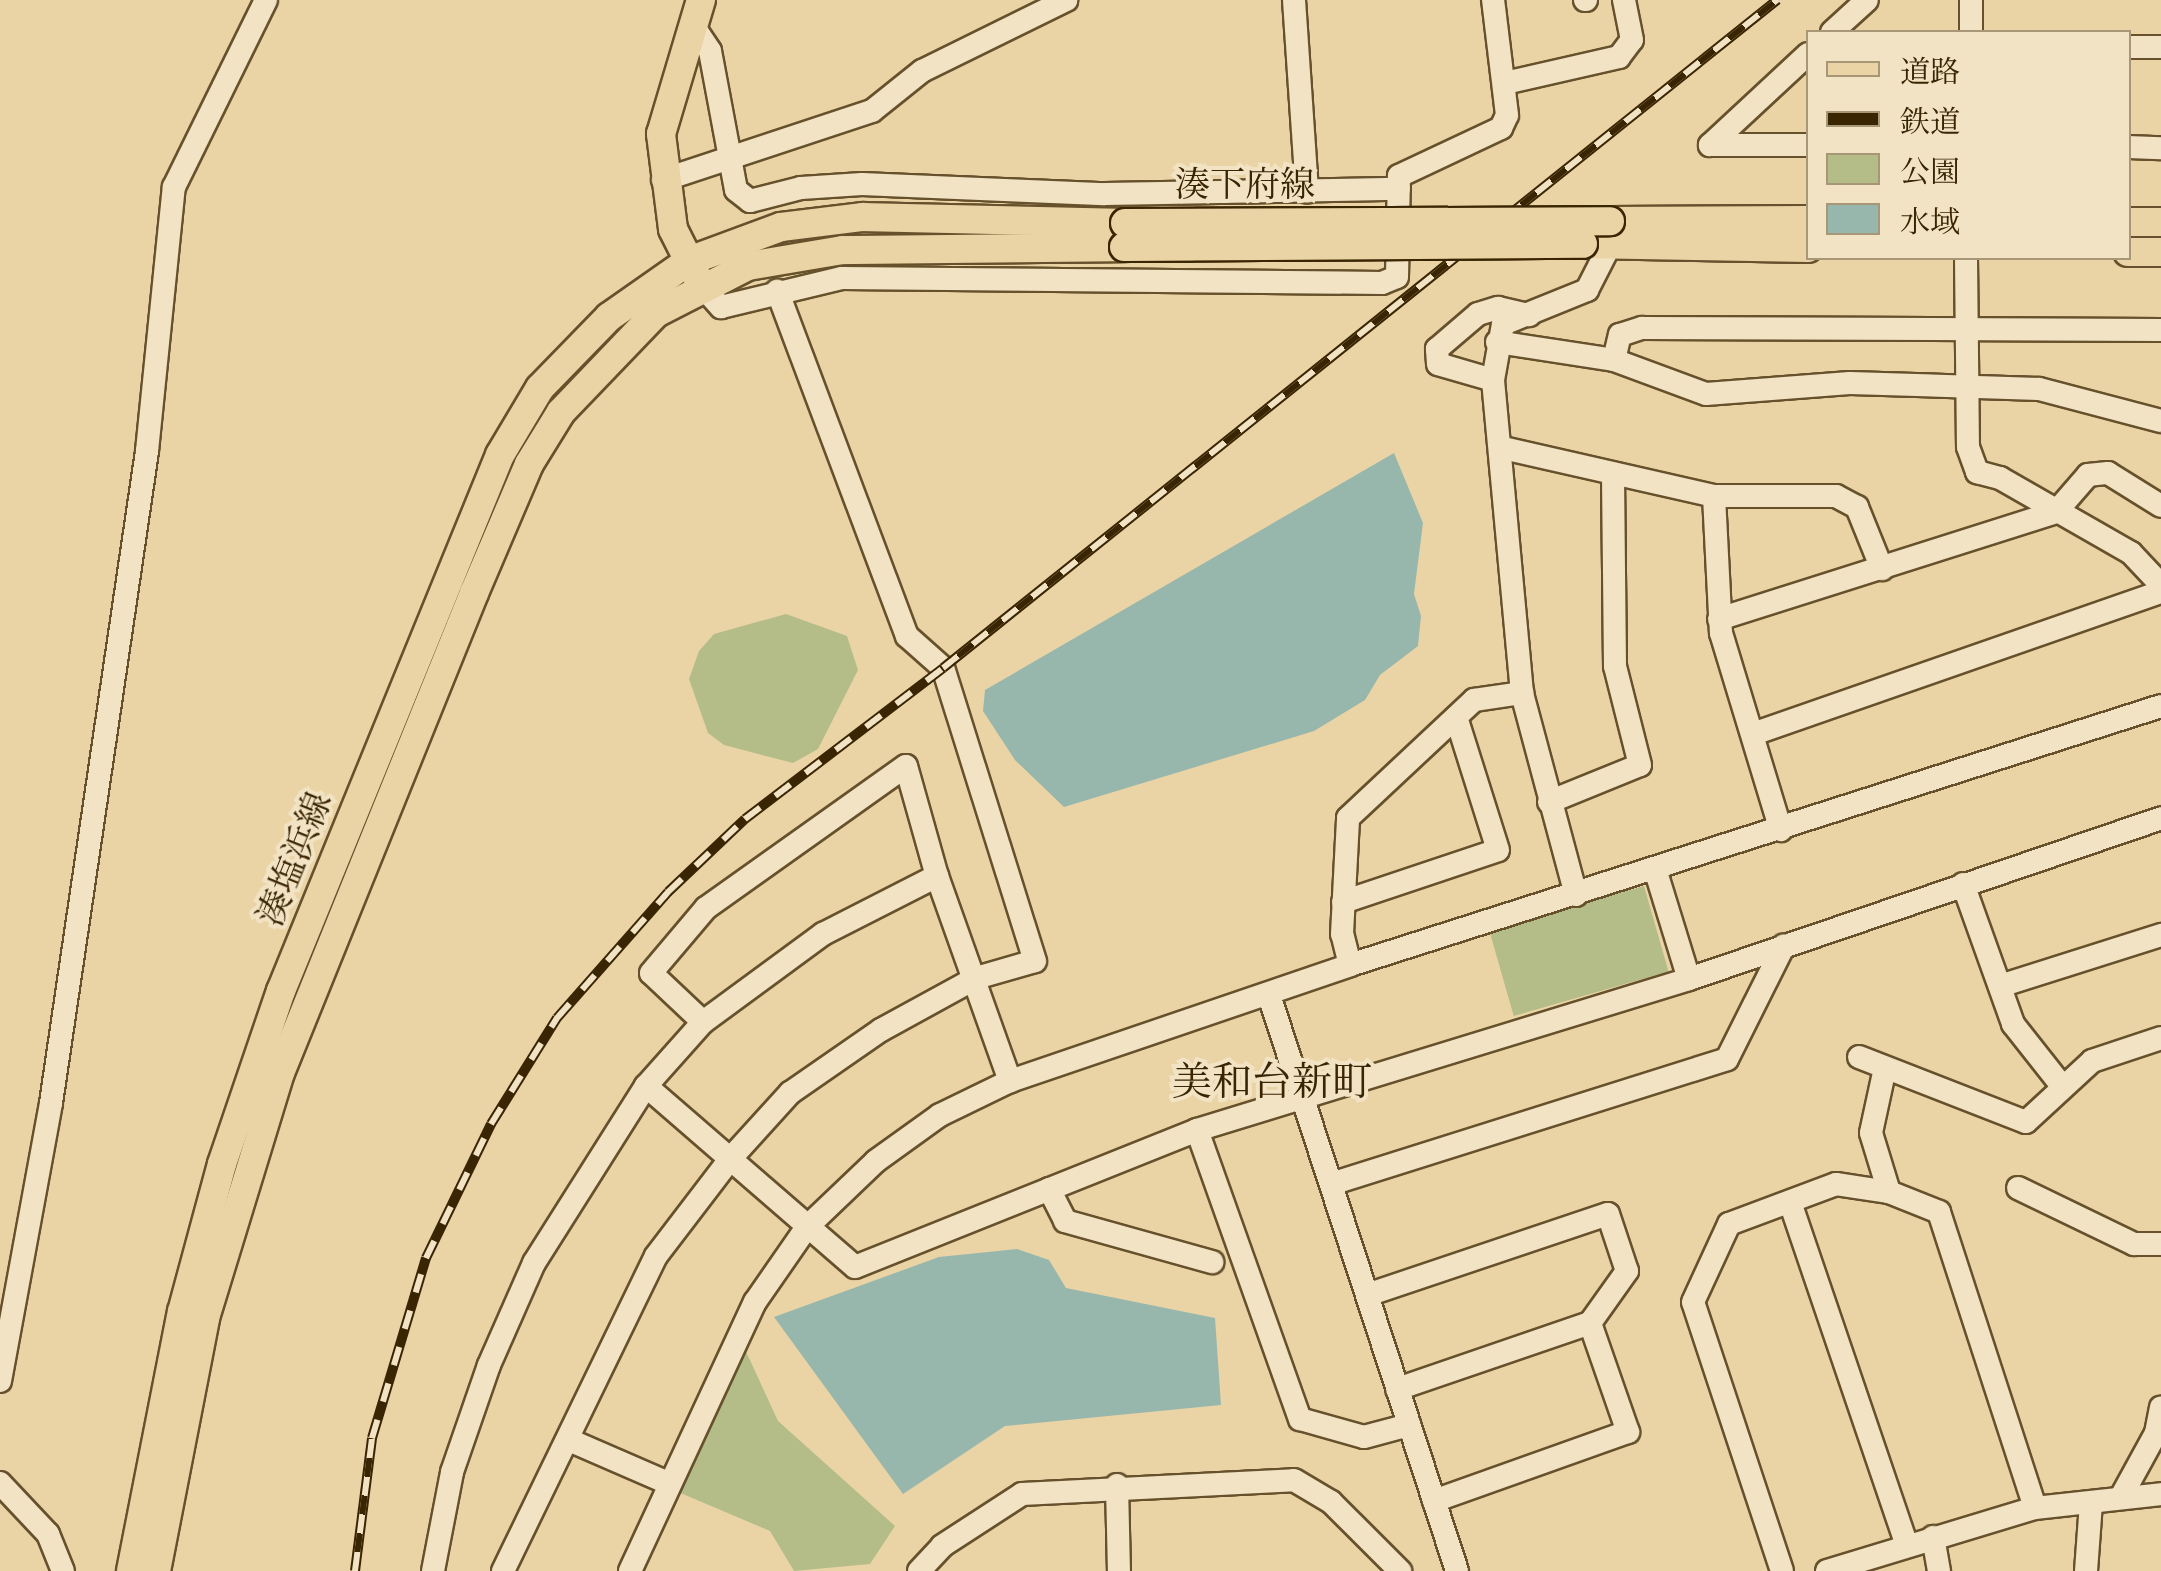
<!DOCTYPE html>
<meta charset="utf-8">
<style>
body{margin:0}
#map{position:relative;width:2161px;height:1571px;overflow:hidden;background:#ead4a5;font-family:"IM FELL Double Pica","Noto Serif JP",serif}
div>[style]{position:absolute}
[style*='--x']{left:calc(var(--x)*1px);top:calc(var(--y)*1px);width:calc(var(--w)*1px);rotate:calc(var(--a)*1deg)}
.green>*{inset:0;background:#b4bd88;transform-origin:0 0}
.water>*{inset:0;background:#98b7ac}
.roads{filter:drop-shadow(2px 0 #66512c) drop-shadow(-2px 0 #66512c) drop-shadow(0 2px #66512c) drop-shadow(0 -2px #66512c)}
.minor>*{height:22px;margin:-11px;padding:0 11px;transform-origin:11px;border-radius:11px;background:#f1e3c4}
.major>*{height:28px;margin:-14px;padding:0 14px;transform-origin:14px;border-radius:14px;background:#ead4a5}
.rail>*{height:10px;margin-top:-5px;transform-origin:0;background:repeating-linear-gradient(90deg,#f1e3c4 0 19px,#3a2503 0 38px);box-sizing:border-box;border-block:2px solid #3a2503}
.bridges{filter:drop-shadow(2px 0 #3a2503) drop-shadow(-2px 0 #3a2503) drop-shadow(0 2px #3a2503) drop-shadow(0 -2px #3a2503)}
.major-bridge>*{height:28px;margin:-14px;padding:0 14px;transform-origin:14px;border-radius:14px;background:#ead4a5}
span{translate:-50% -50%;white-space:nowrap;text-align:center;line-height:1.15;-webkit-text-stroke:8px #f1e3c4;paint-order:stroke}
.street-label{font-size:35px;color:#3a2503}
.quarter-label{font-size:40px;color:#3a2503}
.legend{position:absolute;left:1806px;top:30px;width:325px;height:230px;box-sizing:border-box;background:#f1e3c4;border:2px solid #a89777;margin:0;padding:12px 18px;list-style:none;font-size:30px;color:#3a2503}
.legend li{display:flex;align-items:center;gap:20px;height:50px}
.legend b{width:50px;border:2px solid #a89777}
</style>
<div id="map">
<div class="green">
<div style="clip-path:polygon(786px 614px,847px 636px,858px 670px,818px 749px,793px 763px,724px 745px,708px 733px,689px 679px,699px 651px,714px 634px)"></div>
<div style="left:1644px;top:886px;width:89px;height:161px;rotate:74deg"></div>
<div style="clip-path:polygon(737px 1332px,778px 1421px,895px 1526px,870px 1564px,794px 1571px,770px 1531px,664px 1486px)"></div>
</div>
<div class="water">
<div style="clip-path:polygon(1394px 453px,1423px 523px,1414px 594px,1421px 616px,1418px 646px,1380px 675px,1365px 700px,1314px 731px,1064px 807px,1015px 760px,983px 711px,985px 690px)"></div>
<div style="clip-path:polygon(1017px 1249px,1049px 1260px,1066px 1288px,1215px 1318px,1221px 1405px,1005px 1426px,903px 1494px,774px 1317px,939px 1257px)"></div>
</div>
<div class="roads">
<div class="minor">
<div style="--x:1294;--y:0;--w:192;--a:86.1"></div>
<div style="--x:1585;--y:0;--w:1;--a:0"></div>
<div style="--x:692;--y:24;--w:32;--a:56"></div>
<div style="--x:710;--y:51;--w:141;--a:79.4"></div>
<div style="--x:736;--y:190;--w:18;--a:38"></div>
<div style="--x:750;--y:201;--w:53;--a:-14.3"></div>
<div style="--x:801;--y:188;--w:61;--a:-3.8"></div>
<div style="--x:862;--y:184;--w:243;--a:2.4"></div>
<div style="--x:1105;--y:194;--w:294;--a:-1"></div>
<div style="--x:1832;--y:32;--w:47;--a:-42.4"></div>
<div style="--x:1971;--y:32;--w:32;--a:-90"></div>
<div style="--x:2128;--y:47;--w:33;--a:0"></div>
<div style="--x:1808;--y:54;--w:134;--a:137.1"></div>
<div style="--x:1710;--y:145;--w:98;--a:0"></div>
<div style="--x:1505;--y:83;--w:117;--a:-12.8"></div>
<div style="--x:1619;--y:57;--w:21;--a:-53"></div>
<div style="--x:1632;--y:40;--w:41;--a:-101.3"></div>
<div style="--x:2128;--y:147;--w:33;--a:2"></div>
<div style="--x:663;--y:180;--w:220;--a:-18.3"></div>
<div style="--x:872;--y:111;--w:64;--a:-38.7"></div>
<div style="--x:922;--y:71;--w:161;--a:-26.2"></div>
<div style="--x:1966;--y:258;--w:189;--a:89.4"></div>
<div style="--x:1968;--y:447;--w:27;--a:70"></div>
<div style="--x:1977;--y:472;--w:24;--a:15"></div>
<div style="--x:2000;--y:478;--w:151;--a:29.8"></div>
<div style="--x:2131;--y:553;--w:44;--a:46.8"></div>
<div style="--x:701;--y:285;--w:30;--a:48"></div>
<div style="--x:721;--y:307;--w:124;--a:-13.5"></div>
<div style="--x:842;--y:278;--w:540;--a:0.53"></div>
<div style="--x:1382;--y:283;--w:16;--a:-22"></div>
<div style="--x:1397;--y:277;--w:101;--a:-88.9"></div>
<div style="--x:1399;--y:176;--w:113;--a:-25.2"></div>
<div style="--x:1501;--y:128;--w:14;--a:-65"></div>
<div style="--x:1507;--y:115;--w:116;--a:-96.9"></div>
<div style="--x:1497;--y:342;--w:118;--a:8.7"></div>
<div style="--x:1614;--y:360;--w:98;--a:20.3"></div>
<div style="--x:1706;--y:394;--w:144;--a:-4.4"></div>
<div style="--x:1850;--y:383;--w:189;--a:1.8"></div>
<div style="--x:2039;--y:389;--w:126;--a:14.7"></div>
<div style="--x:1614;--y:360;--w:26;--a:-77"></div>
<div style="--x:1620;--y:335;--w:23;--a:-18"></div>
<div style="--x:1642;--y:328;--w:519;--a:0.22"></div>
<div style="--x:1493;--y:380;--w:57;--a:-163.8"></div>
<div style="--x:1438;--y:364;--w:15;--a:-94"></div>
<div style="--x:1437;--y:349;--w:54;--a:-40.5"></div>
<div style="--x:1478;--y:314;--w:21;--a:-17"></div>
<div style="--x:1498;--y:308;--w:32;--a:13"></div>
<div style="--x:1503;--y:448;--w:216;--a:12.8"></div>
<div style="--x:1714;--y:496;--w:122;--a:0"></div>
<div style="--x:1836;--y:496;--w:24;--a:28"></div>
<div style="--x:1857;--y:507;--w:67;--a:68"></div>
<div style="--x:1714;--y:496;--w:137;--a:87.1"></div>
<div style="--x:1721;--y:633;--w:206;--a:73.1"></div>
<div style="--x:1719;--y:619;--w:354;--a:-17.6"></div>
<div style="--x:2056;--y:512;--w:49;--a:-49.1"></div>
<div style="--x:2088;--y:475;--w:20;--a:-6"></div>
<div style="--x:2108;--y:473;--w:62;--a:31.9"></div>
<div style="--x:1753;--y:734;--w:432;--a:-19.2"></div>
<div style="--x:1549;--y:802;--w:98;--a:-22.1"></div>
<div style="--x:1640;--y:765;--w:102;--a:-104.2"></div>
<div style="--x:1615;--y:666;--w:192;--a:-90.6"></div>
<div style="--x:1656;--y:872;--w:112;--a:72.9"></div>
<div style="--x:1963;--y:884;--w:149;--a:70.3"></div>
<div style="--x:2013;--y:1024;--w:79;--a:51.7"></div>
<div style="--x:1576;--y:895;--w:209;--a:-105"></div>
<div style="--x:1522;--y:693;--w:314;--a:-95.3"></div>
<div style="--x:1493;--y:380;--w:57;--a:-79.9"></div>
<div style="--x:1503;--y:324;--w:91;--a:-22"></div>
<div style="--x:1587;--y:290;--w:51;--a:-62.9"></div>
<div style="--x:1343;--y:902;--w:163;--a:-18.5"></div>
<div style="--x:1498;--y:850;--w:139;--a:-107.5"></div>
<div style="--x:1350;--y:965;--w:32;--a:-104"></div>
<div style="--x:1342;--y:934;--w:116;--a:-87"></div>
<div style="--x:1348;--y:818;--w:173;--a:-43.1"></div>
<div style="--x:1474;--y:700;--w:49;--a:-8.3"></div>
<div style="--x:2000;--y:986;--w:169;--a:-17.6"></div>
<div style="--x:1269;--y:995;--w:606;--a:71.92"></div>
<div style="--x:703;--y:1022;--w:71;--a:-136.7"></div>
<div style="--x:651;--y:973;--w:85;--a:-49.8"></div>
<div style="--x:706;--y:908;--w:245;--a:-35.4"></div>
<div style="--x:906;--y:766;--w:114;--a:74.3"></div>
<div style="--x:937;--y:876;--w:218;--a:70.4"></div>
<div style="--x:1859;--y:1057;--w:179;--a:21.3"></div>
<div style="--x:2026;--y:1122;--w:90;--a:-42.7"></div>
<div style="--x:2092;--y:1061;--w:73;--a:-18.4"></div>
<div style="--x:1885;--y:1068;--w:66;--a:102.2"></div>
<div style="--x:1871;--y:1133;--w:62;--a:73"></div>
<div style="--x:646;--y:1086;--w:276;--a:40.9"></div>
<div style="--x:855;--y:1267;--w:368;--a:-21.8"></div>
<div style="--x:1197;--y:1130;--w:515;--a:-17.06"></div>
<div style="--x:1689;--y:979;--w:499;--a:-18.8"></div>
<div style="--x:1197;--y:1130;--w:307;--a:70.4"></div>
<div style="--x:1300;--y:1419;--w:66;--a:15.7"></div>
<div style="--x:1364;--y:1437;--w:47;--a:-14.9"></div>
<div style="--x:1331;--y:1184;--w:415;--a:-17.5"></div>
<div style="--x:1727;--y:1059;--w:127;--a:-63.4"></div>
<div style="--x:2018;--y:1188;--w:129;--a:25.8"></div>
<div style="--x:2134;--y:1244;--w:27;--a:0"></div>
<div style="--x:1049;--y:1189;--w:36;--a:63"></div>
<div style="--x:1065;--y:1221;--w:153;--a:15.6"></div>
<div style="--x:1790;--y:1202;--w:362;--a:71.2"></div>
<div style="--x:1367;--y:1295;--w:254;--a:-18.6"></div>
<div style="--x:1608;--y:1214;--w:60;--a:71.6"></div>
<div style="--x:1627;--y:1271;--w:64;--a:125.4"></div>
<div style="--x:1590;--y:1323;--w:204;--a:161.1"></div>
<div style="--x:0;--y:1381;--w:283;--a:-79.6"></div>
<div style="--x:51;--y:1103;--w:659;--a:-81.62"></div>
<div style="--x:147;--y:451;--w:265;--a:-84.2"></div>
<div style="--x:174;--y:187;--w:208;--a:-63.8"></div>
<div style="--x:569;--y:1440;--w:108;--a:23.5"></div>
<div style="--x:0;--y:1483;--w:70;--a:46.7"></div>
<div style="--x:48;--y:1534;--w:40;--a:68"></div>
<div style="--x:1117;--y:1485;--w:86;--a:88.7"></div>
<div style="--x:2121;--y:1497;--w:73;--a:-61.3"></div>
<div style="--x:2156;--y:1433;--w:26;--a:-79"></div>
<div style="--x:1434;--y:1501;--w:206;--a:-19.6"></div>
<div style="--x:1628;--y:1432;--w:115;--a:-109.2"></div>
<div style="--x:1933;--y:1537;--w:35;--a:80"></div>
<div style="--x:433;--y:1571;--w:101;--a:-79.1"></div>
<div style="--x:452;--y:1472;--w:113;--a:-70.9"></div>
<div style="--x:489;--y:1365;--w:111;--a:-66.2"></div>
<div style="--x:534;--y:1263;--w:209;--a:-57.7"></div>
<div style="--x:646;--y:1086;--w:86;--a:-48.3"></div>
<div style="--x:703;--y:1022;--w:149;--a:-36.3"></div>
<div style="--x:823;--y:934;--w:128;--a:-27"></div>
<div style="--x:503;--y:1571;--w:350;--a:-64.1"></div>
<div style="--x:656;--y:1256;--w:123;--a:-52.6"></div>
<div style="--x:731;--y:1158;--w:88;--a:-47.8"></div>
<div style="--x:790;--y:1093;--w:111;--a:-34.7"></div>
<div style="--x:881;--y:1030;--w:108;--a:-28.7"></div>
<div style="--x:976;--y:978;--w:61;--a:-16.1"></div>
<div style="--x:1035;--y:961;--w:307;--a:-107.4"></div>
<div style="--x:943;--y:668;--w:48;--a:-138.4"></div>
<div style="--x:907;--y:636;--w:369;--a:-110.6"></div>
<div style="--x:630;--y:1571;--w:297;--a:-65.1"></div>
<div style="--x:755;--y:1302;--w:91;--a:-55.3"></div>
<div style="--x:807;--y:1227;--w:95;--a:-43.7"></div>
<div style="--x:876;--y:1161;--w:79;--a:-35.7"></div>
<div style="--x:940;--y:1115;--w:78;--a:-25.9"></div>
<div style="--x:1010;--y:1081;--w:359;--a:-18.8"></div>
<div style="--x:1350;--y:965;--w:851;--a:-17.71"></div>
<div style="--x:919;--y:1571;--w:34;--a:-47"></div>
<div style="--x:942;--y:1546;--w:95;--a:-33"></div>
<div style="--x:1022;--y:1494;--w:272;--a:-2.9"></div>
<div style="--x:1294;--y:1480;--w:43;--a:30.7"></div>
<div style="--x:1331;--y:1502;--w:98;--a:45"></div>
<div style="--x:1782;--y:1571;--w:283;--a:-108.3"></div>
<div style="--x:1693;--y:1302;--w:86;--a:-65.2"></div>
<div style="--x:1729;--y:1224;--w:114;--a:-20.5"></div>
<div style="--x:1836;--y:1184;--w:54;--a:8.6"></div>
<div style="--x:1889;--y:1192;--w:54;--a:21.8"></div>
<div style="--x:1939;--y:1212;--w:311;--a:72"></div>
<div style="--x:1827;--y:1571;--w:217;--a:-16.9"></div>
<div style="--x:2035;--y:1508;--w:127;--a:-6.3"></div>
<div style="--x:2086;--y:1571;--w:68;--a:-85.8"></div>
</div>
<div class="major">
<div style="--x:1610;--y:221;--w:198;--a:-0.3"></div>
<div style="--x:2128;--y:222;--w:33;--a:0"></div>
<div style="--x:1583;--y:244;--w:225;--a:1"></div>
<div style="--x:2128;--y:252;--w:33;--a:0"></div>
<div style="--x:696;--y:275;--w:51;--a:-116.6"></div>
<div style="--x:673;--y:229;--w:96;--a:-97.2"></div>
<div style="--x:661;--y:134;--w:140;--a:-73.4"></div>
<div style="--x:131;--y:1571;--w:264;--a:-78.9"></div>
<div style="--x:182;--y:1312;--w:153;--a:-74.9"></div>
<div style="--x:222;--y:1164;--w:183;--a:-71.2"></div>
<div style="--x:281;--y:991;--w:579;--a:-67.78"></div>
<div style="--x:500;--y:455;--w:78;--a:-59.2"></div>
<div style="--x:540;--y:388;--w:99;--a:-45.8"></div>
<div style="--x:609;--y:317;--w:98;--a:-35"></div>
<div style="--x:689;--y:261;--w:98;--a:-20.3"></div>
<div style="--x:781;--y:227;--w:83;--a:-7"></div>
<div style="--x:863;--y:217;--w:262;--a:1.3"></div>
<div style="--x:156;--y:1571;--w:258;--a:-79"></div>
<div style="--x:205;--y:1318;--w:256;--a:-73"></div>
<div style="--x:280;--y:1073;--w:518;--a:-67.99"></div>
<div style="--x:474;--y:593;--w:140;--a:-66.9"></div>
<div style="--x:529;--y:464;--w:61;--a:-58.4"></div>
<div style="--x:561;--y:412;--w:137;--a:-46.2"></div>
<div style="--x:656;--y:313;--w:103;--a:-27.1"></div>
<div style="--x:748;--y:266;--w:96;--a:-9.6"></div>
<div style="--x:843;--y:250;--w:281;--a:-0.6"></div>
</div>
</div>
<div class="rail">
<div style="--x:355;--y:1571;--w:134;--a:-82.7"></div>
<div style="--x:372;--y:1438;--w:188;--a:-73.3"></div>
<div style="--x:426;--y:1258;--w:149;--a:-64.1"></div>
<div style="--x:491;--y:1124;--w:125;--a:-58.1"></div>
<div style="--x:557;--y:1018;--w:168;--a:-48.6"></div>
<div style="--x:668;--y:892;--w:106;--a:-43.5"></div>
<div style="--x:745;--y:819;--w:249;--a:-37.3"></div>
<div style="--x:943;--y:668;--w:1069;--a:-38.69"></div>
</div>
<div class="bridges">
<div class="major-bridge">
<div style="--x:1125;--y:223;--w:485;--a:-0.2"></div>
<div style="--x:1124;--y:247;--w:459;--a:-0.4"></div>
</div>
</div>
<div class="street-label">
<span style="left:1245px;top:185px">湊下府線</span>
<span style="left:295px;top:859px;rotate:-68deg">湊塩浜線</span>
</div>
<div class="quarter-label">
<span style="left:1272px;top:1083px">美和台新町</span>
</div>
<ul class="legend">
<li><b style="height:12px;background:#ead4a5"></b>道路</li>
<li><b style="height:12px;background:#3a2503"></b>鉄道</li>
<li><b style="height:28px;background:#b4bd88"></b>公園</li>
<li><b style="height:28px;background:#98b7ac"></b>水域</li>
</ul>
</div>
